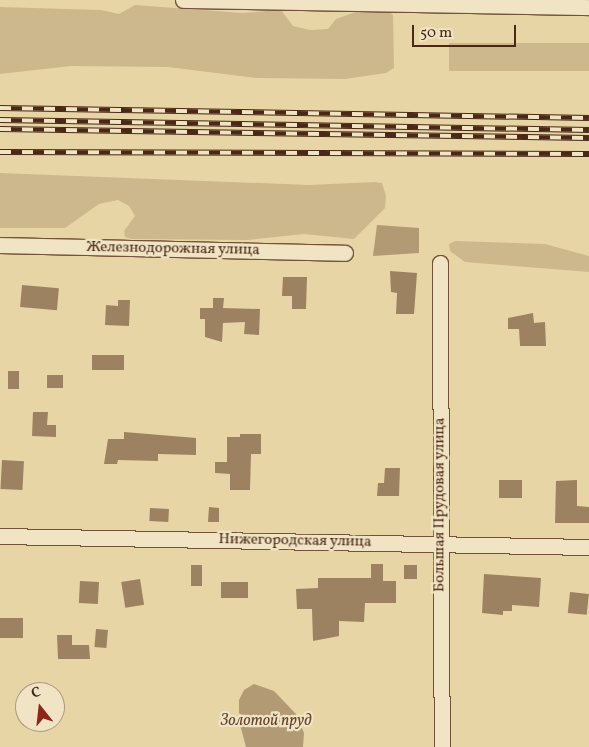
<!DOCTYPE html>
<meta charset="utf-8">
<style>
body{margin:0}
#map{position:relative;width:589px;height:747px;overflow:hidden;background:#e8d5a5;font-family:Vollkorn,serif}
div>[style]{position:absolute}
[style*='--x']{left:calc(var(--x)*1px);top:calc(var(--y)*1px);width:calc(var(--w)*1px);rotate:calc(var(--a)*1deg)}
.green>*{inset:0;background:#cdb88d;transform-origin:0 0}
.water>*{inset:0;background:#b29a75}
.building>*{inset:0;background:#9c8261;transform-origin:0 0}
.roads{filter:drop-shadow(1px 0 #72533a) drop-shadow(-1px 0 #72533a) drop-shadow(0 1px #72533a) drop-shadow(0 -1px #72533a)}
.minor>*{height:15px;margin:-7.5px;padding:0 7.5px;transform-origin:7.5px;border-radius:7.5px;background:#f0e4c4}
.rail>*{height:5.5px;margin-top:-2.75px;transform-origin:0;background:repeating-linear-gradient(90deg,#f0e4c4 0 11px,#4a2817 0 22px);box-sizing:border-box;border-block:1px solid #4a2817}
span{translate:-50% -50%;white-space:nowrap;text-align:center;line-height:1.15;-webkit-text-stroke:4.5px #f0e4c4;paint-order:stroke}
.street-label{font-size:15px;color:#4a2817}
.water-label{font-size:16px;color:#64442e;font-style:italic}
.north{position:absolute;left:15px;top:682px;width:50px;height:50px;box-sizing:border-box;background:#f0e4c4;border:1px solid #ae997f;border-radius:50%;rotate:344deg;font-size:14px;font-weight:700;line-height:20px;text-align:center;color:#4a2817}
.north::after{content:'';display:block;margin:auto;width:18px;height:22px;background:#8f2418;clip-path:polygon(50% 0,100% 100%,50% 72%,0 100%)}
.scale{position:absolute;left:412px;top:25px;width:104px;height:22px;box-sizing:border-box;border:2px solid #4a2817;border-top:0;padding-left:6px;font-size:15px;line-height:18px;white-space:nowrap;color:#4a2817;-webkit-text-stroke:4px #f0e4c4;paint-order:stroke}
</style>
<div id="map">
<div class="green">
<div style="clip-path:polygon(135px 5px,242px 13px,281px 10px,293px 26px,310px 30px,328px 29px,336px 19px,361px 10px,386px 9px,393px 15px,394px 68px,386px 73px,345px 79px,257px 78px,168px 67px,71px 66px,0 74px,0 7px,101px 10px,119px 14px)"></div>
<div style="left:589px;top:43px;width:28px;height:140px;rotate:90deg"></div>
<div style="clip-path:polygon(0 173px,309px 185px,375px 182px,382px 183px,386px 196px,385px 208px,354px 239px,304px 234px,248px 240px,132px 239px,125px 237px,124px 231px,135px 216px,129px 206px,118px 200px,99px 204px,65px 228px,0 228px)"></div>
<div style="clip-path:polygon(455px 241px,545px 244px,589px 256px,589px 272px,465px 262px,450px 251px,449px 244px)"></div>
</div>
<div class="water">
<div style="clip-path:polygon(377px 225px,419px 228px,419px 253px,373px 256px)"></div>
<div style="clip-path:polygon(254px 684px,274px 691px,296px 714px,304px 733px,303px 747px,246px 747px,239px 721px,239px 700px,244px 690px)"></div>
</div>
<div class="building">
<div style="clip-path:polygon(390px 271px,417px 273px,414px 314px,396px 314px,397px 293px,391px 292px)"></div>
<div style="clip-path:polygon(283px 277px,307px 277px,306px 309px,292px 309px,292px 296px,282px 296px)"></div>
<div style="left:22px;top:285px;width:37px;height:22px;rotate:5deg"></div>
<div style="clip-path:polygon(213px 298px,224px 298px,223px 308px,260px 309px,259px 335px,244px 334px,245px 322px,223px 323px,222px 342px,205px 337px,205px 319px,200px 319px,200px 308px,213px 308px)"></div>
<div style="clip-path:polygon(118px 300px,130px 300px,129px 326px,105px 325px,106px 305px,118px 306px)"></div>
<div style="clip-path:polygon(533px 313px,534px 323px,545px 322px,546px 346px,520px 346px,519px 329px,508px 329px,508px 318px)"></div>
<div style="left:92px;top:355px;width:32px;height:15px"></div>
<div style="left:8px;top:371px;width:11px;height:18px"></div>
<div style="left:47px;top:375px;width:16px;height:13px"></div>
<div style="clip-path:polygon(33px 412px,48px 412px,47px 425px,56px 425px,56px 437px,32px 436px)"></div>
<div style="clip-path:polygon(124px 432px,196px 438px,196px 455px,158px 454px,158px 461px,118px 460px,117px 464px,104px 464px,108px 439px,124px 439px)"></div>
<div style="clip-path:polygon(240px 434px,261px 434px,261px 454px,251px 454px,250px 490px,230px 490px,230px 474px,215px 473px,215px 462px,227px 462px,227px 437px,240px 437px)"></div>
<div style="left:2px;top:460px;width:22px;height:29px;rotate:3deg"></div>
<div style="clip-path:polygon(385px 468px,400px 468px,399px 496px,377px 496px,378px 483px,384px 483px)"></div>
<div style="left:522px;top:480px;width:18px;height:23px;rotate:90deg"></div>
<div style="clip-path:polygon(577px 480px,577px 506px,589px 507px,589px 523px,555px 523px,556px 481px)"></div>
<div style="clip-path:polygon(209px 507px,219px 508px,219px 522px,208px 522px)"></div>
<div style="left:150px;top:508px;width:19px;height:13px;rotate:3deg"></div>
<div style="clip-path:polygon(371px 564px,383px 564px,383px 581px,396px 581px,396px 603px,365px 603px,364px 622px,339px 621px,339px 636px,313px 641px,312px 609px,297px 609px,296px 589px,318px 588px,318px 578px,371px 578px)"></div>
<div style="left:191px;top:565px;width:11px;height:21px"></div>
<div style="left:404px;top:565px;width:13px;height:14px"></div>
<div style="clip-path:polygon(484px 574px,541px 578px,539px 607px,512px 605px,512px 611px,503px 611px,503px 615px,482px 613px)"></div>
<div style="left:140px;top:579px;width:26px;height:19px;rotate:81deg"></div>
<div style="left:80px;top:581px;width:19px;height:22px;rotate:3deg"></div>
<div style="left:221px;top:582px;width:27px;height:16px"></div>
<div style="left:570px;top:592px;width:19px;height:21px;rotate:6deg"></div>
<div style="left:23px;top:618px;width:20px;height:23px;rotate:90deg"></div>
<div style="left:96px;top:629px;width:12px;height:18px;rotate:5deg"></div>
<div style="clip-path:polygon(57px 635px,72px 635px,72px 645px,89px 645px,90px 659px,58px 659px)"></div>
</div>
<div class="roads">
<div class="minor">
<div style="--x:183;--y:0;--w:406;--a:1"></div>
<div style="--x:0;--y:245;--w:345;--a:1.3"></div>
<div style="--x:440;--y:263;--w:484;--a:89.8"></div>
<div style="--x:0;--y:536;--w:589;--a:1.07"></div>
</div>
</div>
<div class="rail">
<div style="--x:0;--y:108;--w:589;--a:0.97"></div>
<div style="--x:0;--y:120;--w:589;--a:0.97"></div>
<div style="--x:0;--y:129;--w:589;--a:0.88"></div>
<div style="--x:0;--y:152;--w:589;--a:0.19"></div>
</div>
<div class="street-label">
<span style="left:173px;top:249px;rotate:1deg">Железнодорожная улица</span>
<span style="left:440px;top:505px;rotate:-90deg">Большая Прудовая улица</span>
<span style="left:295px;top:541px;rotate:1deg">Нижегородская улица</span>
</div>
<div class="water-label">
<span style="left:266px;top:721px">Золотой пруд</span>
</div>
<div class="north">С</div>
<div class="scale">50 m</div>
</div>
